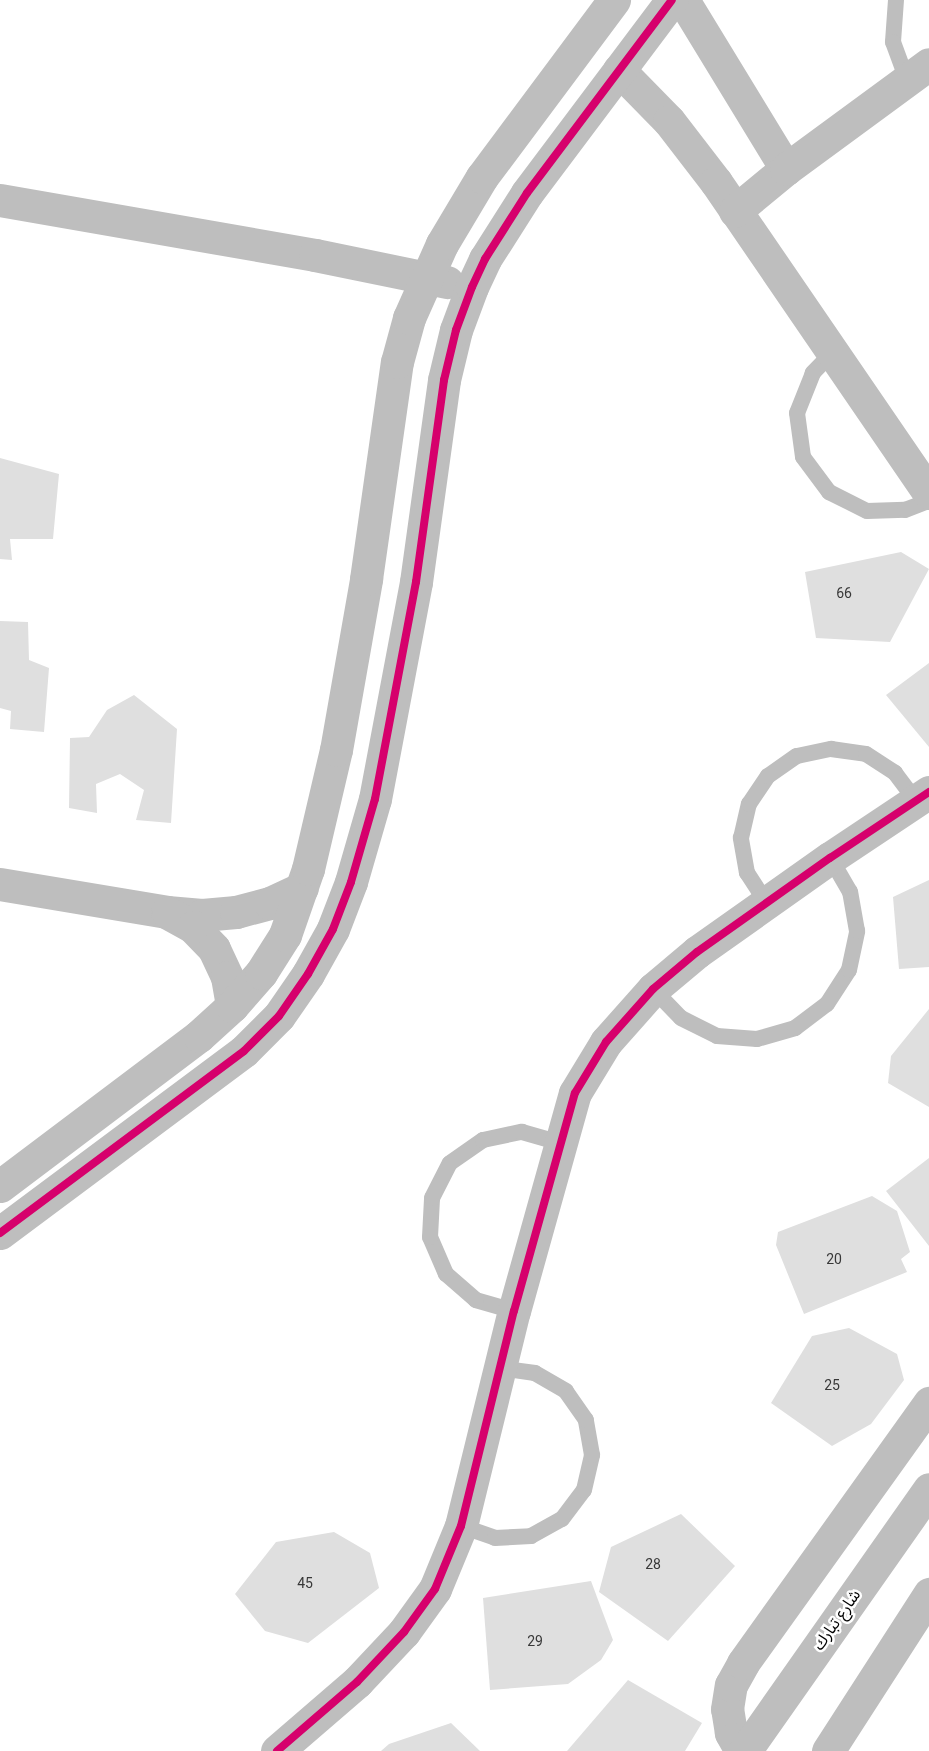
<!DOCTYPE html>
<meta charset="utf-8">
<style>
body{margin:0}
#map{position:relative;width:929px;height:1751px;overflow:hidden;background:#fff;font-family:Roboto,"Noto Sans Arabic",sans-serif}
div>[style]{position:absolute}
[style*='--x']{left:calc(var(--x)*1px);top:calc(var(--y)*1px);width:calc(var(--w)*1px);rotate:calc(var(--a)*1deg)}
.building>*{inset:0;background:#dfdfdf}
.service>*{height:16px;margin:-8px;padding:0 8px;transform-origin:8px;border-radius:8px;background:#bebebe}
.minor>*{height:33px;margin:-16.5px;padding:0 16.5px;transform-origin:16.5px;border-radius:16.5px;background:#bebebe}
.tertiary>*{height:33px;margin:-16.5px;padding:0 16.5px;transform-origin:16.5px;border-radius:16.5px;background:#bebebe}
.cycleway>*{height:8px;margin:-4px;padding:0 4px;transform-origin:4px;border-radius:4px;background:#d6006c}
span{translate:-50% -50%;white-space:nowrap;text-align:center;line-height:1.15;-webkit-text-stroke:5px #fff;paint-order:stroke}
.number-label{font-size:14px;color:#383838}
.number-label span{-webkit-text-stroke-width:0}
.street-label{font-size:16px;color:#000}
</style>
<div id="map">
<div class="building">
<div style="clip-path:polygon(0 458px,59px 474px,53px 539px,10px 539px,12px 560px,0 559px)"></div>
<div style="clip-path:polygon(901px 552px,929px 569px,890px 642px,816px 638px,805px 572px)"></div>
<div style="clip-path:polygon(0 621px,28px 622px,29px 660px,49px 668px,44px 732px,10px 729px,11px 711px,0 708px)"></div>
<div style="clip-path:polygon(929px 663px,929px 747px,886px 695px)"></div>
<div style="clip-path:polygon(134px 695px,177px 729px,171px 823px,136px 820px,144px 790px,120px 774px,96px 784px,97px 813px,69px 808px,70px 738px,89px 737px,107px 710px)"></div>
<div style="clip-path:polygon(929px 880px,929px 967px,899px 969px,893px 897px)"></div>
<div style="clip-path:polygon(929px 1009px,929px 1107px,888px 1083px,891px 1056px)"></div>
<div style="clip-path:polygon(929px 1158px,929px 1246px,886px 1191px)"></div>
<div style="clip-path:polygon(872px 1196px,897px 1211px,910px 1252px,901px 1259px,907px 1272px,804px 1314px,776px 1245px,778px 1232px)"></div>
<div style="clip-path:polygon(849px 1328px,897px 1354px,904px 1380px,871px 1424px,832px 1446px,771px 1403px,812px 1336px)"></div>
<div style="clip-path:polygon(681px 1514px,735px 1566px,668px 1641px,599px 1592px,611px 1547px)"></div>
<div style="clip-path:polygon(334px 1532px,370px 1553px,379px 1588px,308px 1643px,265px 1631px,235px 1594px,276px 1542px)"></div>
<div style="clip-path:polygon(591px 1581px,613px 1640px,601px 1660px,568px 1684px,490px 1690px,483px 1598px)"></div>
<div style="clip-path:polygon(628px 1680px,702px 1723px,685px 1751px,567px 1751px)"></div>
<div style="clip-path:polygon(451px 1723px,480px 1751px,381px 1751px,389px 1744px)"></div>
</div>
<div class="service">
<div style="--x:896;--y:0;--w:42;--a:94.1"></div>
<div style="--x:893;--y:42;--w:40;--a:69.8"></div>
<div style="--x:832;--y:353;--w:28;--a:134"></div>
<div style="--x:813;--y:373;--w:43;--a:111.8"></div>
<div style="--x:797;--y:413;--w:44;--a:82.2"></div>
<div style="--x:803;--y:457;--w:44;--a:53.4"></div>
<div style="--x:829;--y:492;--w:42;--a:26.6"></div>
<div style="--x:867;--y:511;--w:38;--a:-2"></div>
<div style="--x:905;--y:510;--w:26;--a:-21"></div>
<div style="--x:766;--y:902;--w:35;--a:-123"></div>
<div style="--x:747;--y:873;--w:36;--a:-100"></div>
<div style="--x:741;--y:838;--w:35;--a:-77"></div>
<div style="--x:749;--y:804;--w:34;--a:-56"></div>
<div style="--x:768;--y:776;--w:35;--a:-35"></div>
<div style="--x:797;--y:756;--w:35;--a:-12"></div>
<div style="--x:831;--y:749;--w:35;--a:8"></div>
<div style="--x:866;--y:754;--w:35;--a:33"></div>
<div style="--x:895;--y:773;--w:35;--a:53"></div>
<div style="--x:653;--y:989;--w:40;--a:46"></div>
<div style="--x:681;--y:1018;--w:40;--a:26.6"></div>
<div style="--x:717;--y:1036;--w:40;--a:4.3"></div>
<div style="--x:757;--y:1039;--w:40;--a:-16"></div>
<div style="--x:795;--y:1028;--w:40;--a:-37"></div>
<div style="--x:827;--y:1004;--w:40;--a:-57.1"></div>
<div style="--x:849;--y:970;--w:40;--a:-78"></div>
<div style="--x:857;--y:931;--w:40;--a:-100"></div>
<div style="--x:850;--y:892;--w:39;--a:-120"></div>
<div style="--x:514;--y:1311;--w:40;--a:-164"></div>
<div style="--x:476;--y:1300;--w:40;--a:-139"></div>
<div style="--x:446;--y:1274;--w:40;--a:-113.4"></div>
<div style="--x:430;--y:1237;--w:39;--a:-87"></div>
<div style="--x:432;--y:1198;--w:39;--a:-63"></div>
<div style="--x:450;--y:1163;--w:40;--a:-34.9"></div>
<div style="--x:483;--y:1140;--w:40;--a:-12"></div>
<div style="--x:522;--y:1132;--w:40;--a:16"></div>
<div style="--x:461;--y:1526;--w:36;--a:19"></div>
<div style="--x:495;--y:1538;--w:36;--a:-3"></div>
<div style="--x:531;--y:1536;--w:35;--a:-29"></div>
<div style="--x:562;--y:1519;--w:36;--a:-53"></div>
<div style="--x:584;--y:1490;--w:36;--a:-77"></div>
<div style="--x:592;--y:1455;--w:36;--a:-100"></div>
<div style="--x:586;--y:1420;--w:35;--a:-125"></div>
<div style="--x:566;--y:1391;--w:36;--a:-150"></div>
<div style="--x:535;--y:1373;--w:36;--a:-172"></div>
</div>
<div class="minor">
<div style="--x:683;--y:0;--w:198;--a:58.6"></div>
<div style="--x:619;--y:70;--w:71;--a:45.6"></div>
<div style="--x:669;--y:121;--w:77;--a:52.4"></div>
<div style="--x:716;--y:182;--w:377;--a:55.6"></div>
<div style="--x:0;--y:200;--w:320;--a:9.9"></div>
<div style="--x:315;--y:255;--w:135;--a:11.6"></div>
<div style="--x:735;--y:211;--w:66;--a:-39.5"></div>
<div style="--x:786;--y:169;--w:177;--a:-36.3"></div>
<div style="--x:0;--y:884;--w:169;--a:9.5"></div>
<div style="--x:167;--y:912;--w:35;--a:5"></div>
<div style="--x:202;--y:915;--w:34;--a:-5"></div>
<div style="--x:236;--y:912;--w:35;--a:-15"></div>
<div style="--x:270;--y:903;--w:35;--a:-25"></div>
<div style="--x:168;--y:913;--w:29;--a:29"></div>
<div style="--x:193;--y:927;--w:30;--a:46"></div>
<div style="--x:214;--y:949;--w:31;--a:65"></div>
<div style="--x:227;--y:977;--w:29;--a:80"></div>
<div style="--x:0;--y:1186;--w:249;--a:-37"></div>
<div style="--x:199;--y:1036;--w:45;--a:-42.3"></div>
<div style="--x:232;--y:1006;--w:44;--a:-48.7"></div>
<div style="--x:261;--y:973;--w:45;--a:-57.7"></div>
<div style="--x:285;--y:935;--w:70;--a:-70.8"></div>
<div style="--x:308;--y:869;--w:122;--a:-76.8"></div>
<div style="--x:336;--y:750;--w:174;--a:-80"></div>
<div style="--x:366;--y:579;--w:219;--a:-81.9"></div>
<div style="--x:397;--y:362;--w:46;--a:-74.7"></div>
<div style="--x:409;--y:318;--w:81;--a:-66"></div>
<div style="--x:442;--y:244;--w:78;--a:-59.2"></div>
<div style="--x:482;--y:177;--w:221;--a:-53.3"></div>
<div style="--x:0;--y:1233;--w:304;--a:-36.7"></div>
<div style="--x:244;--y:1051;--w:49;--a:-45"></div>
<div style="--x:279;--y:1016;--w:51;--a:-55.4"></div>
<div style="--x:308;--y:974;--w:51;--a:-60.9"></div>
<div style="--x:333;--y:929;--w:50;--a:-69"></div>
<div style="--x:351;--y:882;--w:86;--a:-73.9"></div>
<div style="--x:375;--y:799;--w:221;--a:-79.3"></div>
<div style="--x:416;--y:582;--w:204;--a:-82.1"></div>
<div style="--x:444;--y:380;--w:51;--a:-76.5"></div>
<div style="--x:456;--y:330;--w:46;--a:-69.6"></div>
<div style="--x:472;--y:287;--w:31;--a:-65"></div>
<div style="--x:485;--y:259;--w:78;--a:-57.5"></div>
<div style="--x:527;--y:193;--w:241;--a:-53.1"></div>
<div style="--x:277;--y:1751;--w:106;--a:-40.8"></div>
<div style="--x:357;--y:1682;--w:69;--a:-46.8"></div>
<div style="--x:404;--y:1632;--w:53;--a:-54.2"></div>
<div style="--x:435;--y:1589;--w:68;--a:-67.6"></div>
<div style="--x:461;--y:1526;--w:221;--a:-76.2"></div>
<div style="--x:514;--y:1311;--w:226;--a:-74.4"></div>
<div style="--x:575;--y:1093;--w:60;--a:-58.7"></div>
<div style="--x:606;--y:1042;--w:71;--a:-48.4"></div>
<div style="--x:653;--y:989;--w:57;--a:-40.1"></div>
<div style="--x:697;--y:952;--w:163;--a:-35.3"></div>
<div style="--x:830;--y:858;--w:119;--a:-33.7"></div>
<div style="--x:741;--y:1751;--w:21;--a:-119"></div>
<div style="--x:731;--y:1733;--w:24;--a:-99"></div>
<div style="--x:727;--y:1709;--w:24;--a:-81"></div>
<div style="--x:731;--y:1685;--w:25;--a:-61"></div>
<div style="--x:743;--y:1663;--w:320;--a:-54.4"></div>
</div>
<div class="tertiary">
<div style="--x:745;--y:1751;--w:320;--a:-54.9"></div>
<div style="--x:828;--y:1751;--w:187;--a:-57.2"></div>
</div>
<div class="cycleway">
<div style="--x:0;--y:1233;--w:304;--a:-36.7"></div>
<div style="--x:244;--y:1051;--w:49;--a:-45"></div>
<div style="--x:279;--y:1016;--w:51;--a:-55.4"></div>
<div style="--x:308;--y:974;--w:51;--a:-60.9"></div>
<div style="--x:333;--y:929;--w:50;--a:-69"></div>
<div style="--x:351;--y:882;--w:86;--a:-73.9"></div>
<div style="--x:375;--y:799;--w:221;--a:-79.3"></div>
<div style="--x:416;--y:582;--w:204;--a:-82.1"></div>
<div style="--x:444;--y:380;--w:51;--a:-76.5"></div>
<div style="--x:456;--y:330;--w:46;--a:-69.6"></div>
<div style="--x:472;--y:287;--w:31;--a:-65"></div>
<div style="--x:485;--y:259;--w:78;--a:-57.5"></div>
<div style="--x:527;--y:193;--w:241;--a:-53.1"></div>
<div style="--x:277;--y:1751;--w:106;--a:-40.8"></div>
<div style="--x:357;--y:1682;--w:69;--a:-46.8"></div>
<div style="--x:404;--y:1632;--w:53;--a:-54.2"></div>
<div style="--x:435;--y:1589;--w:68;--a:-67.6"></div>
<div style="--x:461;--y:1526;--w:221;--a:-76.2"></div>
<div style="--x:514;--y:1311;--w:226;--a:-74.4"></div>
<div style="--x:575;--y:1093;--w:60;--a:-58.7"></div>
<div style="--x:606;--y:1042;--w:71;--a:-48.4"></div>
<div style="--x:653;--y:989;--w:57;--a:-40.1"></div>
<div style="--x:697;--y:952;--w:163;--a:-35.3"></div>
<div style="--x:830;--y:858;--w:119;--a:-33.7"></div>
</div>
<div class="number-label">
<span style="left:844px;top:593px">66</span>
<span style="left:834px;top:1259px">20</span>
<span style="left:832px;top:1385px">25</span>
<span style="left:653px;top:1564px">28</span>
<span style="left:305px;top:1583px">45</span>
<span style="left:535px;top:1641px">29</span>
</div>
<div class="street-label">
<span style="left:837px;top:1620px;rotate:-55deg">شارع تبارك</span>
</div>
</div>
